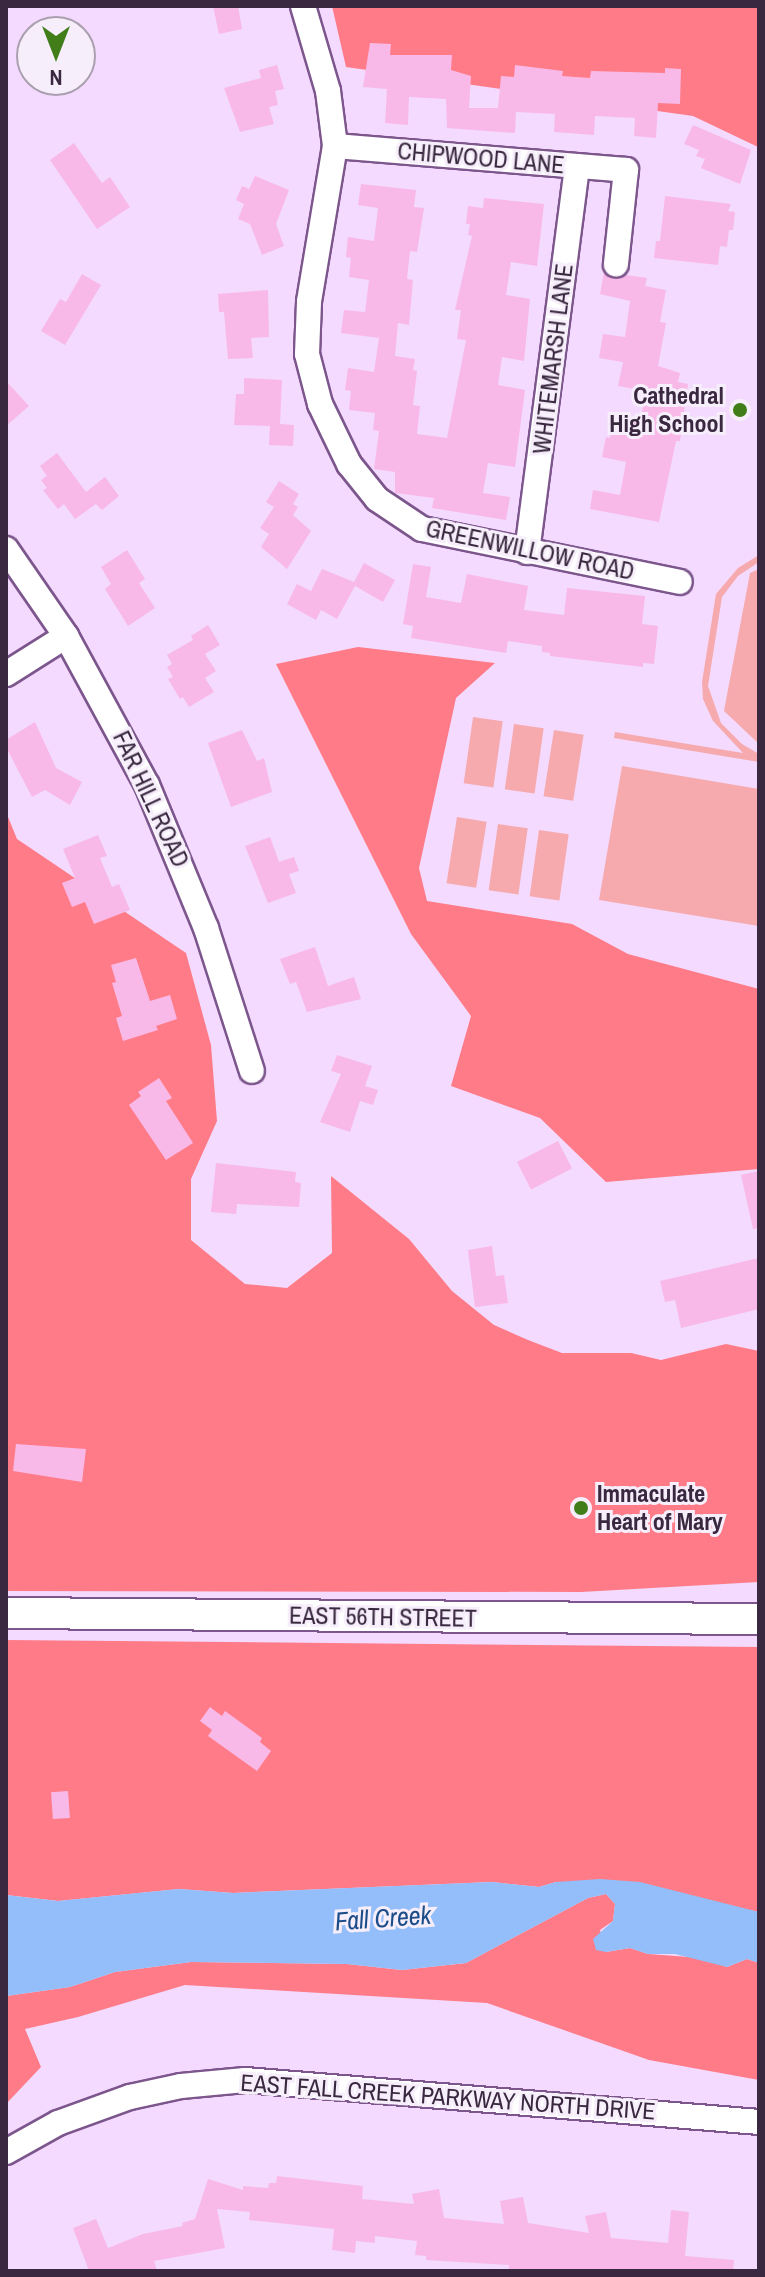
<!DOCTYPE html>
<style>
body{margin:0}
#map{position:relative;width:765px;height:2277px;overflow:hidden;background:#f3dafe;font-family:"Archivo Narrow",sans-serif}
div>[style]{position:absolute}
[style*='--x']{left:calc(var(--x)*1px);top:calc(var(--y)*1px);width:calc(var(--w)*1px);rotate:calc(var(--a)*1deg)}
.green>*{inset:0;background:#f6aaae;transform-origin:0 0}
.forest>*{inset:0;background:#fe7b87}
.water>*{inset:0;background:#93bef9}
.building>*{inset:0;background:#f9b9e8;transform-origin:0 0}
.roads{filter:drop-shadow(2px 0 #7c568c) drop-shadow(-2px 0 #7c568c) drop-shadow(0 2px #7c568c) drop-shadow(0 -2px #7c568c)}
.minor>*{height:24px;margin:-12px;padding:0 12px;transform-origin:12px;border-radius:12px;background:#fff}
.major>*{height:30px;margin:-15px;padding:0 15px;transform-origin:15px;border-radius:15px;background:#fff}
.dots>*{width:22px;height:22px;translate:-50% -50%;box-sizing:border-box;border:4px solid #f6eefa;border-radius:50%}
span{translate:-50% -50%;white-space:nowrap;text-align:center;line-height:1.15;-webkit-text-stroke:6px #f6eefa;paint-order:stroke}
.street-label{font-size:24px;color:#39283f}
.poi-label{font-size:24px;color:#39283f;font-weight:700}
.right{translate:-100% -50%;text-align:right}
.left{translate:0 -50%;text-align:left}
.water-label{font-size:26px;color:#1c4d89;font-style:italic}
.frame{position:absolute;inset:0;border:8px solid #39283f;pointer-events:none}
.north{position:absolute;left:16px;top:16px;width:80px;height:80px;box-sizing:border-box;background:#f6eefa;border:2px solid #aa9faf;border-radius:50%;rotate:180deg;font-size:22px;font-weight:700;line-height:32px;text-align:center;color:#39283f}
.north::after{content:'';display:block;margin:auto;width:28px;height:36px;background:#417d18;clip-path:polygon(50% 0,100% 100%,50% 72%,0 100%)}
</style>
<div id="map">
<div class="green">
<div style="clip-path:polygon(759px 555px,759px 562px,738px 576px,722px 597px,708px 686px,721px 723px,742px 744px,759px 754px,759px 762px,614px 738px,615px 732px,743px 753px,713px 721px,703px 699px,702px 682px,716px 594px,738px 568px)"></div>
<div style="clip-path:polygon(759px 569px,759px 744px,724px 711px,750px 573px)"></div>
<div style="left:473px;top:717px;width:30px;height:67px;rotate:8deg"></div>
<div style="left:514px;top:724px;width:30px;height:66px;rotate:8deg"></div>
<div style="left:554px;top:730px;width:30px;height:67px;rotate:9deg"></div>
<div style="clip-path:polygon(622px 766px,759px 789px,759px 926px,599px 900px)"></div>
<div style="left:457px;top:817px;width:30px;height:67px;rotate:9deg"></div>
<div style="left:498px;top:824px;width:30px;height:67px;rotate:8deg"></div>
<div style="left:539px;top:830px;width:30px;height:67px;rotate:8deg"></div>
</div>
<div class="forest">
<div style="clip-path:polygon(332px 6px,759px 6px,758px 147px,693px 116px,346px 67px)"></div>
<div style="clip-path:polygon(358px 647px,495px 663px,456px 698px,419px 868px,427px 901px,572px 924px,628px 954px,759px 989px,759px 1169px,606px 1182px,540px 1118px,451px 1086px,471px 1016px,411px 934px,276px 664px)"></div>
<div style="clip-path:polygon(6px 812px,17px 839px,186px 953px,211px 1045px,217px 1121px,191px 1179px,191px 1240px,245px 1284px,287px 1288px,332px 1253px,331px 1176px,409px 1239px,452px 1291px,494px 1325px,528px 1340px,562px 1353px,631px 1353px,661px 1360px,726px 1344px,759px 1351px,759px 1582px,581px 1592px,6px 1591px)"></div>
<div style="clip-path:polygon(6px 1640px,759px 1647px,759px 1912px,716px 1903px,556px 1882px,539px 1887px,492px 1882px,233px 1893px,179px 1889px,58px 1901px,6px 1895px)"></div>
<div style="clip-path:polygon(606px 1894px,615px 1904px,613px 1921px,600px 1930px,606px 1952px,630px 1948px,648px 1954px,703px 1958px,727px 1967px,747px 1959px,759px 1963px,759px 2080px,649px 2060px,487px 2003px,185px 1985px,78px 2017px,25px 2029px,41px 2067px,6px 2104px,6px 1996px,70px 1987px,115px 1972px,191px 1962px,347px 1964px,402px 1970px,466px 1963px,588px 1898px)"></div>
</div>
<div class="water">
<div style="clip-path:polygon(600px 1879px,640px 1882px,759px 1912px,759px 1963px,747px 1959px,727px 1967px,675px 1954px,648px 1954px,630px 1948px,606px 1952px,596px 1950px,593px 1939px,613px 1921px,615px 1904px,606px 1894px,588px 1898px,466px 1963px,402px 1970px,347px 1964px,191px 1962px,115px 1972px,70px 1987px,6px 1996px,6px 1895px,58px 1901px,179px 1889px,233px 1893px,492px 1882px,539px 1887px,556px 1882px)"></div>
</div>
<div class="building">
<div style="clip-path:polygon(213px 6px,238px 6px,242px 29px,219px 34px)"></div>
<div style="clip-path:polygon(370px 43px,391px 44px,390px 55px,452px 55px,451px 70px,471px 76px,469px 108px,498px 108px,501px 76px,514px 77px,515px 65px,563px 71px,562px 76px,590px 78px,591px 71px,665px 73px,665px 68px,681px 69px,680px 104px,658px 103px,656px 138px,634px 136px,635px 118px,595px 116px,594px 135px,554px 132px,555px 114px,516px 112px,515px 133px,447px 128px,446px 99px,409px 97px,408px 125px,385px 123px,387px 89px,363px 87px)"></div>
<div style="clip-path:polygon(277px 65px,284px 89px,275px 91px,278px 105px,269px 107px,274px 124px,240px 132px,224px 88px,261px 78px,259px 70px)"></div>
<div style="clip-path:polygon(693px 125px,751px 150px,740px 184px,701px 168px,705px 159px,696px 156px,699px 150px,684px 144px)"></div>
<div style="clip-path:polygon(74px 143px,102px 183px,110px 177px,130px 207px,97px 229px,50px 160px)"></div>
<div style="clip-path:polygon(255px 176px,289px 190px,276px 224px,284px 246px,262px 255px,250px 224px,238px 219px,244px 204px,236px 200px,242px 186px,249px 189px)"></div>
<div style="clip-path:polygon(361px 184px,416px 190px,414px 207px,424px 208px,417px 252px,410px 251px,407px 279px,413px 280px,409px 325px,398px 323px,395px 356px,415px 359px,413px 370px,417px 371px,413px 405px,420px 406px,417px 434px,447px 438px,466px 340px,457px 339px,461px 310px,455px 310px,472px 236px,468px 235px,470px 224px,466px 224px,468px 206px,483px 208px,484px 198px,544px 204px,537px 266px,511px 262px,506px 295px,530px 299px,524px 361px,502px 357px,498px 385px,525px 390px,515px 467px,488px 463px,483px 493px,510px 497px,506px 520px,432px 508px,434px 498px,395px 493px,395px 472px,374px 469px,379px 431px,373px 430px,375px 413px,349px 410px,351px 391px,345px 390px,348px 368px,374px 372px,379px 338px,341px 333px,344px 310px,365px 312px,369px 280px,349px 277px,351px 258px,346px 257px,348px 237px,374px 241px,378px 208px,358px 205px)"></div>
<div style="clip-path:polygon(665px 196px,731px 204px,728px 211px,735px 212px,733px 230px,729px 230px,727px 247px,720px 246px,718px 265px,654px 258px,656px 241px,660px 241px)"></div>
<div style="clip-path:polygon(604px 272px,614px 279px,626px 275px,647px 278px,645px 286px,666px 290px,660px 322px,666px 323px,658px 366px,680px 373px,678px 382px,688px 384px,680px 441px,676px 441px,659px 522px,590px 509px,593px 490px,620px 495px,626px 462px,602px 457px,606px 437px,610px 438px,613px 418px,640px 423px,646px 391px,618px 386px,623px 362px,599px 358px,603px 334px,625px 337px,630px 301px,600px 294px)"></div>
<div style="clip-path:polygon(82px 274px,101px 285px,65px 345px,41px 331px,60px 299px,66px 302px)"></div>
<div style="clip-path:polygon(268px 290px,269px 337px,251px 338px,253px 358px,228px 359px,224px 312px,219px 312px,218px 294px)"></div>
<div style="clip-path:polygon(244px 378px,282px 380px,280px 424px,294px 425px,293px 446px,269px 445px,270px 426px,234px 425px,236px 394px,244px 394px)"></div>
<div style="clip-path:polygon(6px 381px,29px 406px,6px 426px)"></div>
<div style="clip-path:polygon(57px 453px,86px 492px,105px 477px,119px 496px,102px 510px,96px 504px,75px 519px,64px 504px,58px 509px,43px 490px,47px 488px,41px 480px,47px 476px,40px 466px)"></div>
<div style="clip-path:polygon(279px 481px,299px 494px,293px 504px,298px 507px,293px 515px,311px 531px,287px 569px,261px 547px,269px 534px,260px 528px,274px 507px,266px 502px)"></div>
<div style="clip-path:polygon(127px 550px,145px 579px,139px 583px,155px 608px,128px 626px,105px 589px,111px 584px,101px 567px)"></div>
<div style="clip-path:polygon(364px 563px,395px 580px,383px 602px,355px 586px,337px 619px,321px 610px,316px 620px,287px 604px,297px 584px,311px 591px,322px 569px,354px 582px)"></div>
<div style="clip-path:polygon(413px 564px,431px 567px,426px 597px,461px 603px,467px 574px,528px 586px,524px 610px,564px 615px,567px 588px,645px 596px,642px 624px,658px 626px,654px 664px,643px 663px,643px 667px,550px 656px,550px 653px,542px 652px,542px 646px,508px 641px,506px 653px,411px 638px,413px 626px,403px 624px)"></div>
<div style="clip-path:polygon(208px 625px,220px 645px,205px 654px,216px 671px,205px 678px,214px 692px,189px 707px,183px 697px,180px 699px,168px 679px,173px 677px,167px 667px,172px 664px,167px 655px,193px 640px,191px 636px)"></div>
<div style="clip-path:polygon(35px 722px,56px 768px,82px 782px,70px 805px,45px 790px,32px 797px,6px 747px,6px 740px)"></div>
<div style="clip-path:polygon(242px 730px,257px 761px,264px 758px,272px 792px,231px 807px,208px 743px)"></div>
<div style="clip-path:polygon(98px 835px,107px 856px,100px 858px,112px 887px,119px 884px,130px 910px,94px 924px,85px 902px,72px 907px,62px 883px,75px 878px,63px 849px)"></div>
<div style="clip-path:polygon(270px 837px,279px 862px,294px 857px,299px 871px,289px 874px,296px 893px,268px 903px,245px 846px)"></div>
<div style="clip-path:polygon(315px 947px,328px 986px,354px 977px,361px 999px,307px 1012px,296px 982px,290px 984px,280px 959px)"></div>
<div style="clip-path:polygon(136px 958px,150px 1001px,170px 995px,177px 1019px,156px 1026px,158px 1030px,123px 1041px,116px 1018px,122px 1016px,112px 983px,116px 982px,111px 965px)"></div>
<div style="clip-path:polygon(337px 1055px,372px 1066px,365px 1086px,378px 1090px,373px 1105px,360px 1101px,350px 1132px,320px 1122px,341px 1074px,331px 1071px)"></div>
<div style="clip-path:polygon(159px 1078px,172px 1098px,166px 1101px,193px 1143px,166px 1160px,129px 1105px,141px 1096px,138px 1092px)"></div>
<div style="left:558px;top:1141px;width:31px;height:46px;rotate:63deg"></div>
<div style="clip-path:polygon(216px 1163px,296px 1172px,295px 1182px,301px 1183px,299px 1207px,237px 1204px,236px 1214px,211px 1212px)"></div>
<div style="clip-path:polygon(759px 1171px,759px 1228px,753px 1229px,741px 1175px)"></div>
<div style="clip-path:polygon(492px 1246px,496px 1276px,504px 1275px,508px 1303px,475px 1307px,468px 1250px)"></div>
<div style="clip-path:polygon(759px 1258px,759px 1309px,681px 1328px,675px 1300px,665px 1302px,660px 1281px)"></div>
<div style="clip-path:polygon(16px 1444px,86px 1449px,82px 1482px,13px 1471px)"></div>
<div style="clip-path:polygon(210px 1707px,222px 1716px,225px 1711px,262px 1738px,260px 1742px,271px 1751px,257px 1771px,208px 1736px,212px 1730px,200px 1721px)"></div>
<div style="left:68px;top:1791px;width:27px;height:17px;rotate:86deg"></div>
<div style="clip-path:polygon(277px 2176px,363px 2186px,362px 2199px,414px 2204px,412px 2194px,439px 2189px,444px 2218px,504px 2224px,500px 2201px,523px 2197px,528px 2223px,589px 2233px,585px 2216px,606px 2212px,611px 2238px,668px 2243px,671px 2210px,689px 2212px,685px 2256px,734px 2260px,733px 2271px,509px 2271px,509px 2265px,426px 2260px,426px 2256px,415px 2255px,417px 2241px,375px 2236px,375px 2243px,356px 2241px,355px 2253px,332px 2250px,334px 2229px,249px 2220px,250px 2212px,217px 2209px,225px 2248px,154px 2261px,157px 2271px,89px 2271px,73px 2228px,96px 2219px,108px 2248px,143px 2234px,183px 2226px,182px 2223px,195px 2219px,208px 2179px,243px 2190px,243px 2186px,268px 2188px,269px 2183px,276px 2183px)"></div>
</div>
<div class="roads">
<div class="minor">
<div style="--x:303;--y:6;--w:89;--a:73.6"></div>
<div style="--x:328;--y:91;--w:55;--a:82.7"></div>
<div style="--x:335;--y:146;--w:158;--a:99.5"></div>
<div style="--x:309;--y:302;--w:52;--a:92.2"></div>
<div style="--x:307;--y:354;--w:52;--a:75.4"></div>
<div style="--x:320;--y:404;--w:67;--a:64.2"></div>
<div style="--x:349;--y:464;--w:45;--a:51.3"></div>
<div style="--x:377;--y:499;--w:54;--a:33.7"></div>
<div style="--x:422;--y:529;--w:263;--a:11.6"></div>
<div style="--x:335;--y:146;--w:292;--a:4.7"></div>
<div style="--x:626;--y:170;--w:95;--a:96.1"></div>
<div style="--x:6;--y:549;--w:106;--a:55.4"></div>
<div style="--x:66;--y:636;--w:170;--a:61.5"></div>
<div style="--x:147;--y:785;--w:155;--a:67.6"></div>
<div style="--x:206;--y:928;--w:150;--a:72.2"></div>
<div style="--x:527;--y:552;--w:389;--a:-82.6"></div>
<div style="--x:6;--y:674;--w:71;--a:-32.3"></div>
<div style="--x:6;--y:2152;--w:60;--a:-29.1"></div>
<div style="--x:58;--y:2123;--w:77;--a:-19.9"></div>
<div style="--x:130;--y:2097;--w:52;--a:-12.2"></div>
<div style="--x:181;--y:2086;--w:64;--a:-5.4"></div>
<div style="--x:245;--y:2080;--w:516;--a:4.67"></div>
</div>
<div class="major">
<div style="--x:6;--y:1613;--w:753;--a:0.46"></div>
</div>
</div>
<div class="dots">
<div style="left:740px;top:410px;background:#417d18"></div>
<div style="left:581px;top:1508px;background:#417d18"></div>
</div>
<div class="street-label">
<span style="left:481px;top:158px;rotate:5deg">CHIPWOOD LANE</span>
<span style="left:553px;top:359px;rotate:-83deg">WHITEMARSH LANE</span>
<span style="left:530px;top:550px;rotate:12deg">GREENWILLOW ROAD</span>
<span style="left:151px;top:799px;rotate:65deg">FAR HILL ROAD</span>
<span style="left:383px;top:1617px;rotate:1deg">EAST 56TH STREET</span>
<span style="left:448px;top:2097px;rotate:4deg">EAST FALL CREEK PARKWAY NORTH DRIVE</span>
</div>
<div class="poi-label">
<span class="right" style="left:724px;top:410px">Cathedral<br>High School</span>
<span class="left" style="left:597px;top:1508px">Immaculate<br>Heart of Mary</span>
</div>
<div class="water-label">
<span style="left:383px;top:1918px;rotate:-4deg">Fall Creek</span>
</div>
<div class="frame"></div>
<div class="north">N</div>
</div>
